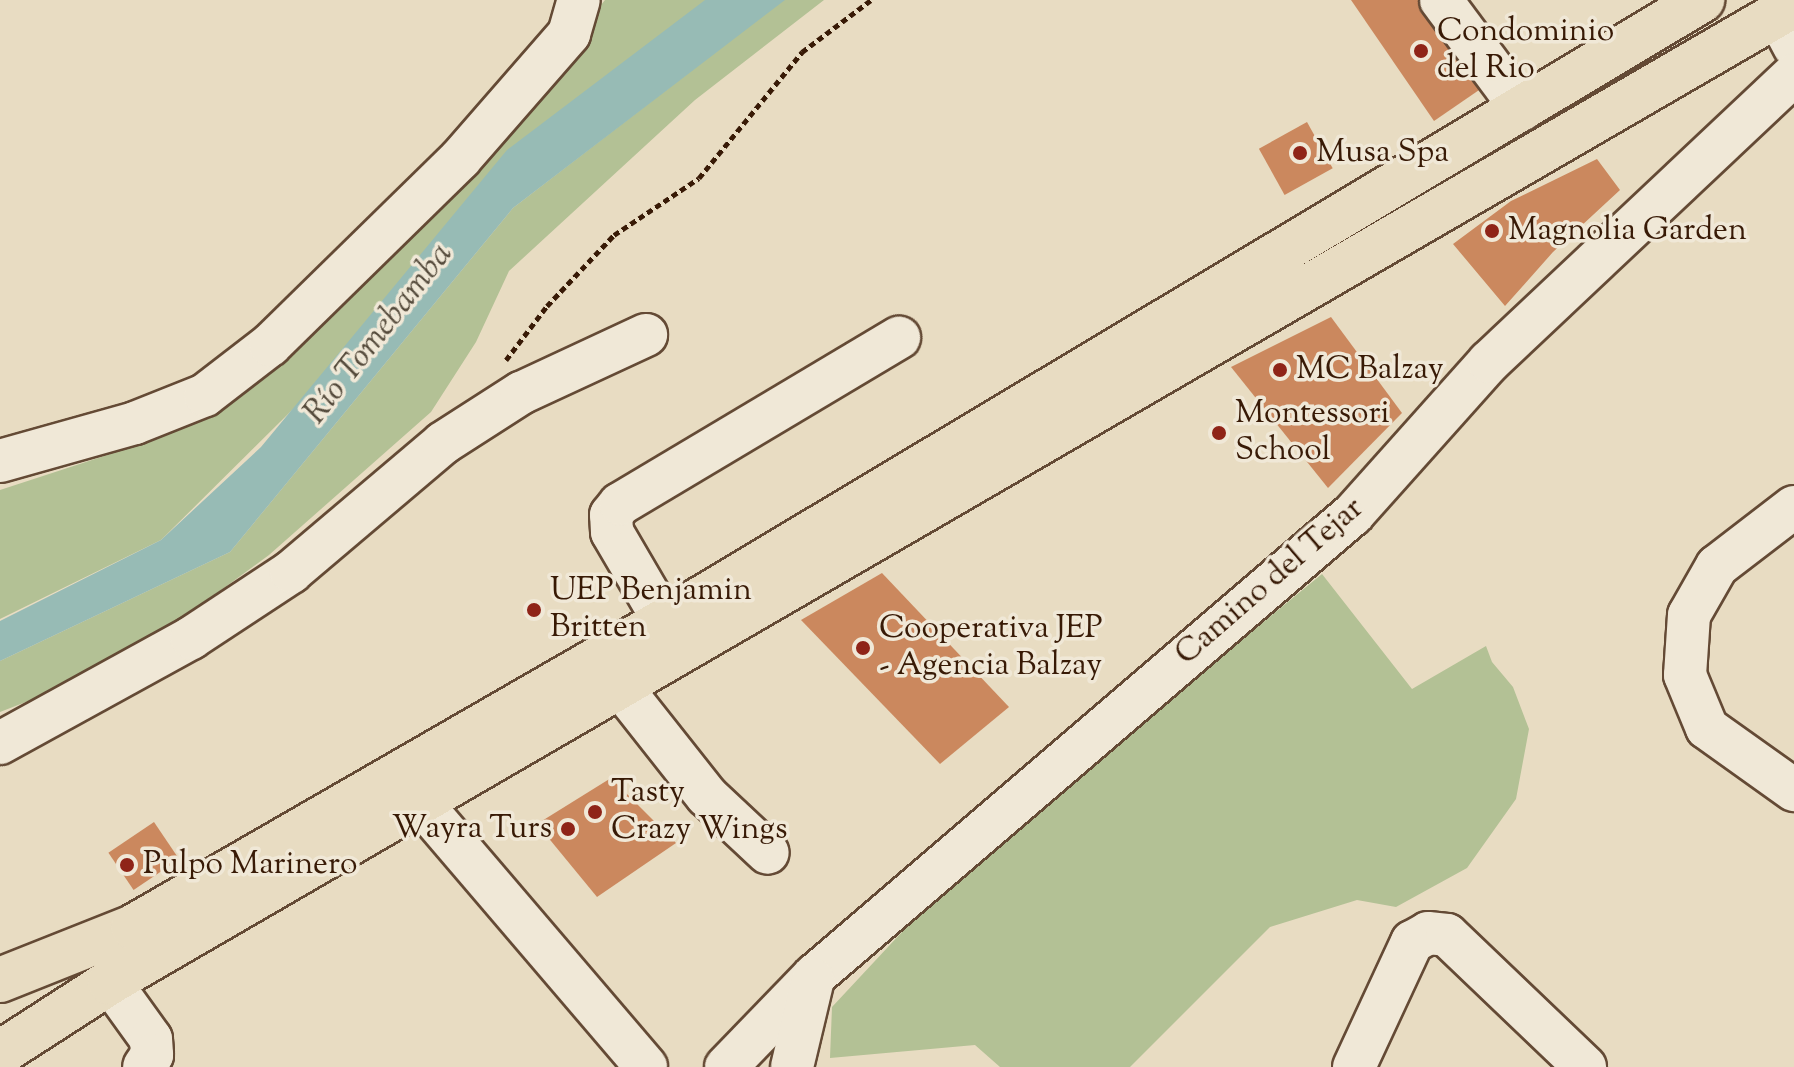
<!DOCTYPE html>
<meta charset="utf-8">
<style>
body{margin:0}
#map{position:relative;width:1794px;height:1067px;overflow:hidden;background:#e8dcc2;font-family:"Sorts Mill Goudy",serif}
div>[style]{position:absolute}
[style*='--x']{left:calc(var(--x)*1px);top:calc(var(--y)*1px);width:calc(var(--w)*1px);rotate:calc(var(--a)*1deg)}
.green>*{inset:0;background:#b3c195}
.water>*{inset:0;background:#97bbb5}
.building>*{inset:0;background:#cb885e;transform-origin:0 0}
.path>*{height:5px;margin-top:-2.5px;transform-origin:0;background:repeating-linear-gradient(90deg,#381a06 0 6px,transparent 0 10px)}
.roads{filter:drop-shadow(2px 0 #644a35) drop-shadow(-2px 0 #644a35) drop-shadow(0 2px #644a35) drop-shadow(0 -2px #644a35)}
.minor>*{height:42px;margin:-21px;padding:0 21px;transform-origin:21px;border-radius:21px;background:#f0e8d7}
.major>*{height:44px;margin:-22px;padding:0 22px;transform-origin:22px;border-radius:22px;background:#e8dcc2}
.dots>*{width:22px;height:22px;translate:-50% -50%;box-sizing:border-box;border:4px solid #f0e8d7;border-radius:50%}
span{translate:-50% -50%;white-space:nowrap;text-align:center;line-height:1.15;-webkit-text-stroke:7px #f0e8d7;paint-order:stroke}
.poi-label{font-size:32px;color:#381a06}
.left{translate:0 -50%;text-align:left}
.right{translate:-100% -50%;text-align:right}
.street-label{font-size:32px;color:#381a06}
.water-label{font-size:34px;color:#544a3b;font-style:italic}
</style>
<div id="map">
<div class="green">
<div style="clip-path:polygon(605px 0,706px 0,161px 540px,0 619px,0 490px,141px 444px,247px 391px,419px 229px)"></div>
<div style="clip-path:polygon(783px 0,824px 0,695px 100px,509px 271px,476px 342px,431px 412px,269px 555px,116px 667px,0 712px,0 661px,230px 552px,513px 208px)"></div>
<div style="clip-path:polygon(1322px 574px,1412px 689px,1486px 646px,1492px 662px,1513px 687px,1529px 729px,1516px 799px,1467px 868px,1396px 907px,1357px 900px,1270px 927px,1130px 1067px,1000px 1067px,975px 1045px,830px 1058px,832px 1007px,957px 873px)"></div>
</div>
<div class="water">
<div style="clip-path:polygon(705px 0,785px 0,513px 208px,230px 552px,0 661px,0 621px,161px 540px,261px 447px,507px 150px)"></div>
</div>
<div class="building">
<div style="clip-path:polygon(1351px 0,1421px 0,1482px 88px,1434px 121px)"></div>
<div style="left:1307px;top:122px;width:53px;height:55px;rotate:61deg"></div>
<div style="clip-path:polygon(1597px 159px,1620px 190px,1553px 252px,1505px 306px,1453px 244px,1511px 201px)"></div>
<div style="clip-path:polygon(1331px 317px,1402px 413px,1328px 488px,1231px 367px)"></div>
<div style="clip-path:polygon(882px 573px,1009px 707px,940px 764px,801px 620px)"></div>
<div style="clip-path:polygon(611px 778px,676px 843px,597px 897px,537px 824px)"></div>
<div style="left:154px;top:822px;width:45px;height:55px;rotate:56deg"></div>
</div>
<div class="path">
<div style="--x:506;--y:360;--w:68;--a:-52.8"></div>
<div style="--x:547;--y:306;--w:98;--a:-46.7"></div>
<div style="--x:614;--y:235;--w:102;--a:-33.8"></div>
<div style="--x:699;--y:178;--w:163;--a:-50.7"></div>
<div style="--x:802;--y:52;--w:86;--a:-37"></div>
</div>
<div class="roads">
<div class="minor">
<div style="--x:1441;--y:0;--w:136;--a:53.4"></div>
<div style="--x:1777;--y:14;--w:36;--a:62"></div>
<div style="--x:0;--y:461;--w:140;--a:-15.7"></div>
<div style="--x:135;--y:423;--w:75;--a:-21.8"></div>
<div style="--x:205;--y:395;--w:82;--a:-37.6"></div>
<div style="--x:270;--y:345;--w:266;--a:-44.4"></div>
<div style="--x:460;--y:159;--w:166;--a:-48.9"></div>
<div style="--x:569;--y:34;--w:35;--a:-74"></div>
<div style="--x:1794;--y:507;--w:97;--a:142.5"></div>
<div style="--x:1717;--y:566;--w:56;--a:119.7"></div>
<div style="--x:1689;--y:615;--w:60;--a:93.8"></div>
<div style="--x:1685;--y:675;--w:57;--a:67.5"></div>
<div style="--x:1707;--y:728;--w:107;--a:35.5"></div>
<div style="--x:664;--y:621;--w:103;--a:-120.3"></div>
<div style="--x:612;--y:532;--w:17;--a:-93"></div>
<div style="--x:611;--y:515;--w:14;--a:-51"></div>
<div style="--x:620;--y:504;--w:325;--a:-30.8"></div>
<div style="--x:620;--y:686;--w:140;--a:51.7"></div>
<div style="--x:707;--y:796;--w:83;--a:43.1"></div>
<div style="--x:0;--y:743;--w:218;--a:-28.8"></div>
<div style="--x:191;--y:638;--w:120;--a:-33.4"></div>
<div style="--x:291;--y:572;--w:199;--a:-40.3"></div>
<div style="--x:443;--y:443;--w:93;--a:-32.7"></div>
<div style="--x:521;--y:393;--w:138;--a:-24.9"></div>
<div style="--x:420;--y:802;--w:348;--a:49.5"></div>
<div style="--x:110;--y:982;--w:70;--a:54.3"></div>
<div style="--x:151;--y:1039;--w:16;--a:86"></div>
<div style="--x:152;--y:1055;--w:14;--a:124"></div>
<div style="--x:726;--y:1067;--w:127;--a:-46"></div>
<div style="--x:814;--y:976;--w:710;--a:-40.6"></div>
<div style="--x:1353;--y:514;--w:204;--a:-48.2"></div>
<div style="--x:1489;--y:362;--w:419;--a:-43.3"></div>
<div style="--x:792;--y:1067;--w:90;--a:-76.6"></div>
<div style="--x:1354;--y:1067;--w:138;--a:-65.1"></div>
<div style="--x:1412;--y:942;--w:18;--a:-29"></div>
<div style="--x:1428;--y:933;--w:19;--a:6"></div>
<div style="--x:1447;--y:935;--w:191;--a:43.7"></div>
</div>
<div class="major">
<div style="--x:0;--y:980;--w:143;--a:-21.7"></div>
<div style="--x:133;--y:927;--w:613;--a:-29.95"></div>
<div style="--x:664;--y:621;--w:1210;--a:-30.89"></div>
<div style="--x:0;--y:1053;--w:131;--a:-32.8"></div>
<div style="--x:110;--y:982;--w:1947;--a:-30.12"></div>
</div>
</div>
<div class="dots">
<div style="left:1421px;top:51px;background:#8f2418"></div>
<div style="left:1300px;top:153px;background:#8f2418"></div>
<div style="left:1492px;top:231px;background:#8f2418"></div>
<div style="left:1280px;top:370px;background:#8f2418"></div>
<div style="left:1219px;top:433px;background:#8f2418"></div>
<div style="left:534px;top:610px;background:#8f2418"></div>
<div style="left:863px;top:648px;background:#8f2418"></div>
<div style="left:595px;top:812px;background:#8f2418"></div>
<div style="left:568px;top:829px;background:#8f2418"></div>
<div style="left:127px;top:865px;background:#8f2418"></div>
</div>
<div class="poi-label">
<span class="left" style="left:1437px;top:51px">Condominio<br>del Rio</span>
<span class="left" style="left:1316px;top:153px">Musa Spa</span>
<span class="left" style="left:1508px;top:231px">Magnolia Garden</span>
<span class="left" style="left:1296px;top:370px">MC Balzay</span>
<span class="left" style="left:1235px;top:433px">Montessori<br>School</span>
<span class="left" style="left:550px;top:610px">UEP Benjamin<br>Britten</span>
<span class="left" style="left:879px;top:648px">Cooperativa JEP<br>- Agencia Balzay</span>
<span class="left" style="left:611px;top:812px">Tasty<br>Crazy Wings</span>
<span class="right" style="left:552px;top:829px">Wayra Turs</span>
<span class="left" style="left:143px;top:865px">Pulpo Marinero</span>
</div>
<div class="street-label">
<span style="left:1270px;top:582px;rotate:-41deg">Camino del Tejar</span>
</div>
<div class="water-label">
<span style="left:379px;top:334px;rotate:-52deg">Río Tomebamba</span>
</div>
</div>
